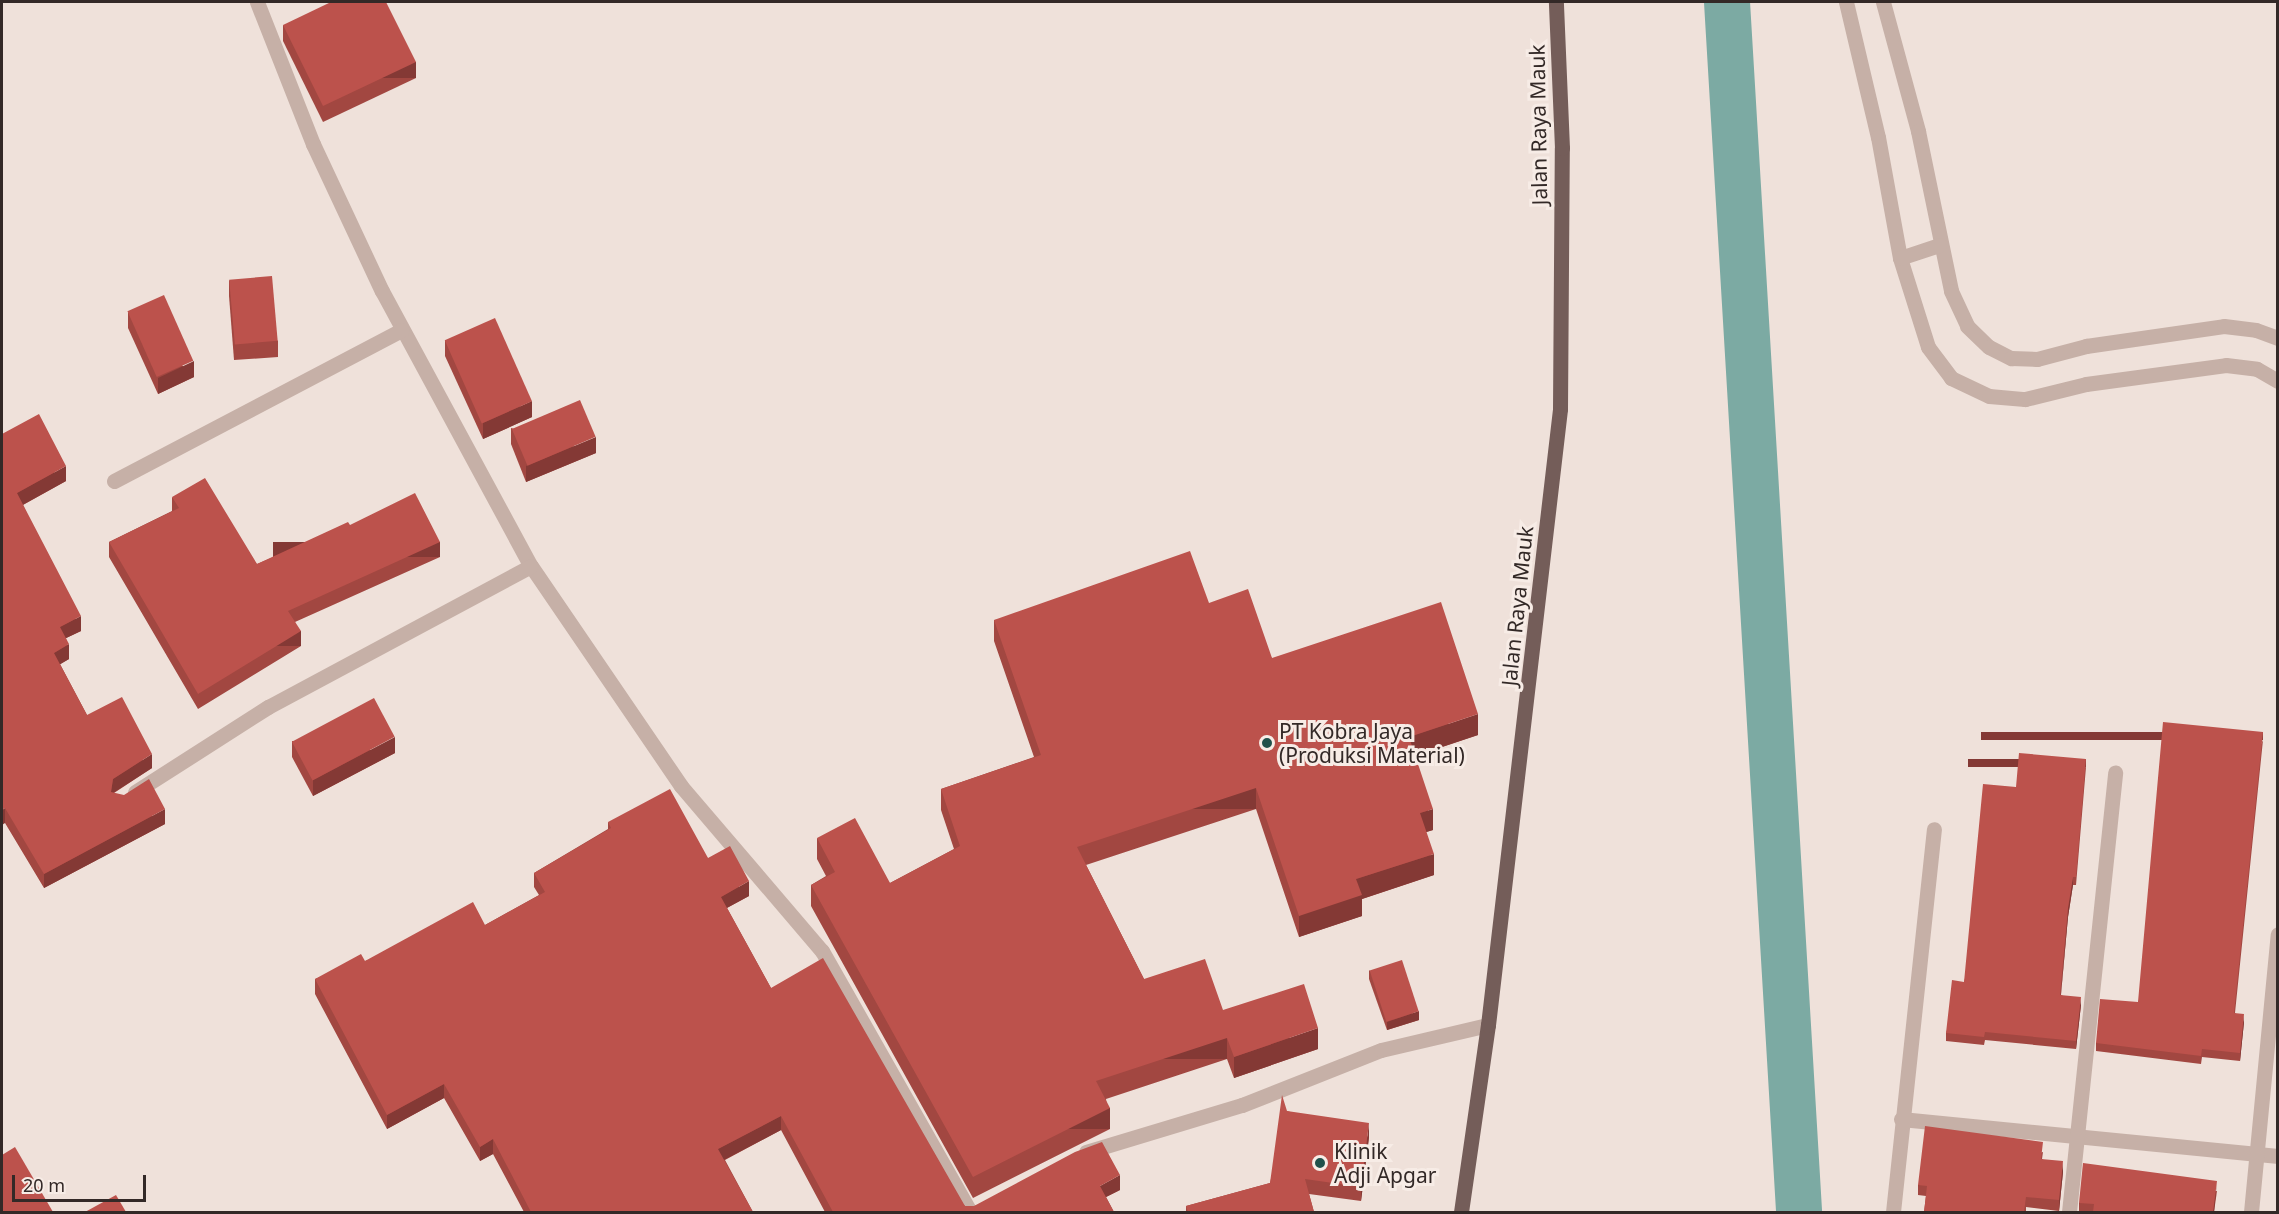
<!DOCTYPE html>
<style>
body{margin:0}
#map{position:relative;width:2279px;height:1214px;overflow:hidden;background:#efe1da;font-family:"Noto Sans",sans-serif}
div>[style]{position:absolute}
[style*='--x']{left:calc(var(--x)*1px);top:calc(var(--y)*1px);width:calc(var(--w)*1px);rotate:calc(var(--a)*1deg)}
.canal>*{height:46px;margin:-23px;padding:0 23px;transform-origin:23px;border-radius:23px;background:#7caaa3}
.street>*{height:15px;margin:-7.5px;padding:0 7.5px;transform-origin:7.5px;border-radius:7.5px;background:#c6b0a7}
.primary>*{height:15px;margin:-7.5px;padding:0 7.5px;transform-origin:7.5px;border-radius:7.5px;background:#745d59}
.wall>*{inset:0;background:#a24741}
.shaded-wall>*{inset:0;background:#843935;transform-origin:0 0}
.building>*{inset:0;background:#bc524c;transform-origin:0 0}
.dots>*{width:16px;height:16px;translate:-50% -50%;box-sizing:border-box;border:3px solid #f7ece6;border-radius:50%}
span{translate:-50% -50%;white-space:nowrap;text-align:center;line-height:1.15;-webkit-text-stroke:6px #f7ece6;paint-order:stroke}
.street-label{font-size:21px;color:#332927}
.poi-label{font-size:21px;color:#332927}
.left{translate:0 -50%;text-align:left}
.frame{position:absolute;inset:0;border:3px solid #332927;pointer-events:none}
.scale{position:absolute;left:12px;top:1175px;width:134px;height:27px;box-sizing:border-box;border:3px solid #332927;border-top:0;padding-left:8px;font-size:18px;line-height:21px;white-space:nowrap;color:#332927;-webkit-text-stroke:4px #f7ece6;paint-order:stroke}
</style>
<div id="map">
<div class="canal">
<div style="--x:1727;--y:2;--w:1212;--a:86.59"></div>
</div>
<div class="street">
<div style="--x:257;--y:2;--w:153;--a:68.5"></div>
<div style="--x:313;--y:144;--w:162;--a:64.9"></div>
<div style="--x:382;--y:291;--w:313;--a:61.6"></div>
<div style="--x:531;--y:566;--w:266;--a:55.7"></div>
<div style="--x:681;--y:786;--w:217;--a:49.5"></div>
<div style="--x:822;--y:951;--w:300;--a:60.4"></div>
<div style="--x:1846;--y:2;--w:139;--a:76.7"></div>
<div style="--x:1878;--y:137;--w:123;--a:79.7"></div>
<div style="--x:1900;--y:258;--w:93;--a:72.5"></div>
<div style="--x:1928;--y:347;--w:39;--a:53"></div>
<div style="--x:1951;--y:378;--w:42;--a:25.3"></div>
<div style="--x:1989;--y:396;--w:36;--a:5"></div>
<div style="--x:2025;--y:399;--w:63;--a:-13.8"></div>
<div style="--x:2086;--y:384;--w:141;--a:-7.7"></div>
<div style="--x:2226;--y:365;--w:31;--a:7"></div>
<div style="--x:2257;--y:369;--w:24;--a:30"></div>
<div style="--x:1883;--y:2;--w:134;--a:74.8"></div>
<div style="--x:1918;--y:131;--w:163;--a:78.3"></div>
<div style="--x:1951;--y:291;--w:38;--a:65"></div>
<div style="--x:1967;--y:326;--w:30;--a:44"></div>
<div style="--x:1989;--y:347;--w:25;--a:27"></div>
<div style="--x:2011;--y:358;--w:26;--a:2"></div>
<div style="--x:2037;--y:359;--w:51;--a:-14.9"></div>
<div style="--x:2086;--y:346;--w:139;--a:-8.2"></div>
<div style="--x:2224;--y:326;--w:32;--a:7"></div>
<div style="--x:2256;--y:330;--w:23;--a:20"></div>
<div style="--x:1900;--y:258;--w:41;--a:-18.4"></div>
<div style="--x:114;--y:481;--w:325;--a:-27.7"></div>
<div style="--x:135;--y:792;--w:158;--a:-32.6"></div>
<div style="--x:268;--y:707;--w:298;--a:-28.2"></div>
<div style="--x:1901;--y:1119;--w:379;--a:5.6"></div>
<div style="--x:1086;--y:1152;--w:163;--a:-16.8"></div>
<div style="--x:1242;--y:1105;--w:149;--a:-21.6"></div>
<div style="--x:1381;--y:1050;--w:110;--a:-13.2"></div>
<div style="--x:1893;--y:1212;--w:385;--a:-83.9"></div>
<div style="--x:2069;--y:1212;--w:442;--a:-84"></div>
<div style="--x:2251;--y:1212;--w:279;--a:-84.5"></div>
</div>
<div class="primary">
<div style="--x:1461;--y:1212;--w:189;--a:-81.8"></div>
<div style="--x:1488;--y:1025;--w:620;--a:-83.33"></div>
<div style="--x:1560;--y:409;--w:261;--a:-89.6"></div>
<div style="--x:1562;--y:148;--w:146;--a:-92.4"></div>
</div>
<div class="wall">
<div style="clip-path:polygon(283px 25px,416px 78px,323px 122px,283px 41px)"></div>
<div style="clip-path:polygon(229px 280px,278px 341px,278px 357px,234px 360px,229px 296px)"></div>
<div style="clip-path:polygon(128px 312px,194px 377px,158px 394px,128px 328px)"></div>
<div style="clip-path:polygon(445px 340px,532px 417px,483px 439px,445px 356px)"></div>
<div style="clip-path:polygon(511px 428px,596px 453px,526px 482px,511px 444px)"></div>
<div style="clip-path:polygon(2px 434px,66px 481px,23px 505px,81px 631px,66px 638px,69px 659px,60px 664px,87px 715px,152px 768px,114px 793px,165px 824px,44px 888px,5px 823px)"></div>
<div style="clip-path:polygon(172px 497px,257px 564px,350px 525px,440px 557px,295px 622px,301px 646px,198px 709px,109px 557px,109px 542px,172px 511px)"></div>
<div style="clip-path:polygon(1209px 603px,1272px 658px,1478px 735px,1415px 756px,1433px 830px,1426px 832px,1434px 875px,1362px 899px,1362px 916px,1299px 937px,1256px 809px,1086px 865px,1144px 979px,1318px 1049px,1234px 1078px,1227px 1059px,1106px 1099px,1110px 1129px,973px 1198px,811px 906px,811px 885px,826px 876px,817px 859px,817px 838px,890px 883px,954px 849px,941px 810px,941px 789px,1034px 757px,994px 641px,994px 620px)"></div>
<div style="clip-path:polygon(2263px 740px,2235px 1013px,2244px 1022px,2240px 1061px,2202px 1057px,2201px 1064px,2096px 1051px,2096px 1043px,2138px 1002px)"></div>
<div style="clip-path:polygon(292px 741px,395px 753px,313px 796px,292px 757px)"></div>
<div style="clip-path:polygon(2086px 767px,2076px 885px,2073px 885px,2068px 917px,2061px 995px,2081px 1005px,2076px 1049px,1985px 1040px,1984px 1045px,1946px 1041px,1946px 1033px,1964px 982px,2016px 787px)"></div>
<div style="clip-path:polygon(608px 822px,708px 858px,749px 896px,727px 908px,771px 988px,965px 1206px,974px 1206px,1120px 1190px,1106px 1197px,1114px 1212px,825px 1212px,781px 1130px,725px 1160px,753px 1212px,524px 1212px,493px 1154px,480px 1161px,444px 1098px,387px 1129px,315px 994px,315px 979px,365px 961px,485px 925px,539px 895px,534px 887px,534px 873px,608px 829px)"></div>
<div style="clip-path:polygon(1369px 970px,1419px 1020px,1387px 1030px,1369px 979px)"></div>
<div style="clip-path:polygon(1287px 1111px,1369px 1137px,1361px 1201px,1309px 1194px,1314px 1212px,1186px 1212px,1186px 1206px,1270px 1183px)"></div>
<div style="clip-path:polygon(2043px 1152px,2042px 1159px,2063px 1172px,2059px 1211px,2026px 1207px,2026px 1212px,1924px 1212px,1926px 1196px,1918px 1195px,1918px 1185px)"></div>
<div style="clip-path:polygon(2217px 1191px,2214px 1212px,2079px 1212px,2079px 1203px)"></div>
</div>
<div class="shaded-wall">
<div style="left:416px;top:62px;width:16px;height:103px;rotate:90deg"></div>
<div style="clip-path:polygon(194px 361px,194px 377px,158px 394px,158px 378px)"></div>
<div style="clip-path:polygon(532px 401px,532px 417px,483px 439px,483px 423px)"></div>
<div style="clip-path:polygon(596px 437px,596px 453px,526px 482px,526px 466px)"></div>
<div style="clip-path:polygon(66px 466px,66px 481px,17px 508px,17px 493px)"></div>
<div style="left:440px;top:542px;width:15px;height:167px;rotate:90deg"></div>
<div style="clip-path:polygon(81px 616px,81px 631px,60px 641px,60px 627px)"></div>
<div style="left:301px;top:631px;width:15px;height:121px;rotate:90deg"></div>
<div style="clip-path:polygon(69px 644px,69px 659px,54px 668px,54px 653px)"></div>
<div style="clip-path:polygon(1478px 714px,1478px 735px,1409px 758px,1409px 737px)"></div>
<div style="left:2263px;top:732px;width:8px;height:282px;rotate:90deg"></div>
<div style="clip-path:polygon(395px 737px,395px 753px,313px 796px,313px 780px)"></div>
<div style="clip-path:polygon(152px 754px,152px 768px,113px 793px,111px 792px,113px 779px)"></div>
<div style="left:2086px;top:759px;width:8px;height:118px;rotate:90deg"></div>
<div style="left:1256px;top:788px;width:21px;height:188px;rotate:90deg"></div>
<div style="clip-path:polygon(5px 808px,5px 823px,2px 825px,2px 810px)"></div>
<div style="clip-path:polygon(165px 809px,165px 824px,44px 888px,44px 874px)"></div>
<div style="clip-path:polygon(1433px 809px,1433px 830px,1420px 834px,1420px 813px)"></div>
<div style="clip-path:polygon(1434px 854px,1434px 875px,1362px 899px,1362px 916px,1299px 937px,1299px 916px,1356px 879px)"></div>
<div style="clip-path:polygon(2073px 877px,2073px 885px,2068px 917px,2060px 1004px,2068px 908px)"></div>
<div style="clip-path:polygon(749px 881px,749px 896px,721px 911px,721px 897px)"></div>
<div style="clip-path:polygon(2081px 997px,2081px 1005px,2076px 1049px,2076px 1041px)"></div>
<div style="clip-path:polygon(1419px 1011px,1419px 1020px,1387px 1030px,1387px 1022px)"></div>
<div style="clip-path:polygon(2244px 1014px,2244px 1022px,2240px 1061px,2240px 1053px)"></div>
<div style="clip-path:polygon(1318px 1028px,1318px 1049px,1234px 1078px,1234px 1057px)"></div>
<div style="left:1227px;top:1038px;width:21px;height:138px;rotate:90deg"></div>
<div style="clip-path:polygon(444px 1084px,444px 1098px,387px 1129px,387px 1115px)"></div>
<div style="left:1110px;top:1108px;width:21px;height:153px;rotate:90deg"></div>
<div style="clip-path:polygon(781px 1116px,781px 1130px,718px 1163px,718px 1149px)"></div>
<div style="clip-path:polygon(1369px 1123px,1369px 1137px,1361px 1201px,1361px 1187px)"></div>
<div style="clip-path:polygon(493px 1139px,493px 1154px,480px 1161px,480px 1147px)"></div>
<div style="clip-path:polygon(2063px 1161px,2063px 1172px,2059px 1211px,2059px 1200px)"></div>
<div style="clip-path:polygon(1120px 1175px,1120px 1190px,1100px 1200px,1100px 1186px)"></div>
<div style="clip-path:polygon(2217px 1181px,2214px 1212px,2213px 1212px)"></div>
</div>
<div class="building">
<div style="clip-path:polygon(331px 2px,386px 2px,416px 62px,323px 106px,283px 25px)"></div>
<div style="left:272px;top:276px;width:65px;height:43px;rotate:85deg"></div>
<div style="left:164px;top:295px;width:72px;height:40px;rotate:66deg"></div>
<div style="left:495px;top:318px;width:91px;height:55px;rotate:66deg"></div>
<div style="left:580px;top:400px;width:40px;height:74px;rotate:67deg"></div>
<div style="clip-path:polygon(39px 414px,66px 466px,17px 493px,81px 616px,60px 627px,69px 644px,54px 653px,87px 715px,122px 697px,152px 754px,113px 779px,111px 792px,124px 795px,149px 779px,165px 809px,44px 874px,5px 808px,2px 810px,2px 434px)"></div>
<div style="clip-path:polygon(205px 478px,257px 564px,348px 522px,350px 525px,415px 493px,440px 542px,288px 611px,301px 631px,198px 694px,109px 542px,179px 508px,172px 497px)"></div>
<div style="clip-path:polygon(1190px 551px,1209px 603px,1248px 589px,1272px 658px,1441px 602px,1478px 714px,1409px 737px,1433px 809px,1420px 813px,1434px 854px,1356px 879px,1362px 895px,1299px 916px,1256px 788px,1077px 847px,1144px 979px,1205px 959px,1223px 1010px,1304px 984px,1318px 1028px,1234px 1057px,1227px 1038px,1096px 1081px,1110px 1108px,973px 1177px,811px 885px,835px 872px,817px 838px,855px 818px,890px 883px,960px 846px,941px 789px,1041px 755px,994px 620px)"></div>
<div style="left:374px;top:698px;width:44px;height:93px;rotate:62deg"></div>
<div style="clip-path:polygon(2163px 722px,2263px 732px,2234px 1013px,2244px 1014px,2240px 1053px,2202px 1049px,2201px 1056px,2096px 1043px,2100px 999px,2138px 1002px)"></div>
<div style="clip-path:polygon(2019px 753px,2086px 759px,2076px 877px,2073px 877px,2068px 908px,2060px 995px,2081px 997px,2076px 1041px,1985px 1032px,1984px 1037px,1946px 1033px,1952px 980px,1964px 982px,1983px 784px,2016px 787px)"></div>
<div style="clip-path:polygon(670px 789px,708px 858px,730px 846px,749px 881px,721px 897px,771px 988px,823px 958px,965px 1206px,974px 1206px,1075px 1152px,1102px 1142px,1120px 1175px,1100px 1186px,1114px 1212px,833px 1212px,781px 1116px,718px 1149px,753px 1212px,531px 1212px,493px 1139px,480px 1147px,444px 1084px,387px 1115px,315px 979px,361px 954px,365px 961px,473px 902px,485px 925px,545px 892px,534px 873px,611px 828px,608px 822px)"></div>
<div style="left:1402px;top:960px;width:54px;height:34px;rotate:72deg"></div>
<div style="clip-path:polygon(1282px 1095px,1287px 1111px,1369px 1123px,1361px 1187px,1305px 1179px,1314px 1212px,1188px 1212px,1186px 1206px,1270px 1183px)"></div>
<div style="clip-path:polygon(1925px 1126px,2043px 1142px,2041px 1159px,2063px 1161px,2059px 1200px,2026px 1197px,2024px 1212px,1924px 1212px,1927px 1186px,1918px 1185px)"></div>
<div style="clip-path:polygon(15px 1147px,53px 1212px,2px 1212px,2px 1155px)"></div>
<div style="clip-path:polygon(2083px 1163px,2217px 1181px,2213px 1212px,2093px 1212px,2094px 1204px,2079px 1203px)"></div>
<div style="clip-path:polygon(116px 1195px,126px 1212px,85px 1212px)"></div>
</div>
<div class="dots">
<div style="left:1267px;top:743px;background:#20514b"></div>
<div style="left:1320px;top:1163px;background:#20514b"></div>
</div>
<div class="street-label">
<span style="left:1538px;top:125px;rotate:-91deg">Jalan Raya Mauk</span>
<span style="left:1517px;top:606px;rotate:-84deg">Jalan Raya Mauk</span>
</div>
<div class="poi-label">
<span class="left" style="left:1279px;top:743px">PT Kobra Jaya<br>(Produksi Material)</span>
<span class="left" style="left:1334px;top:1163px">Klinik<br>Adji Apgar</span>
</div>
<div class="frame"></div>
<div class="scale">20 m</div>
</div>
